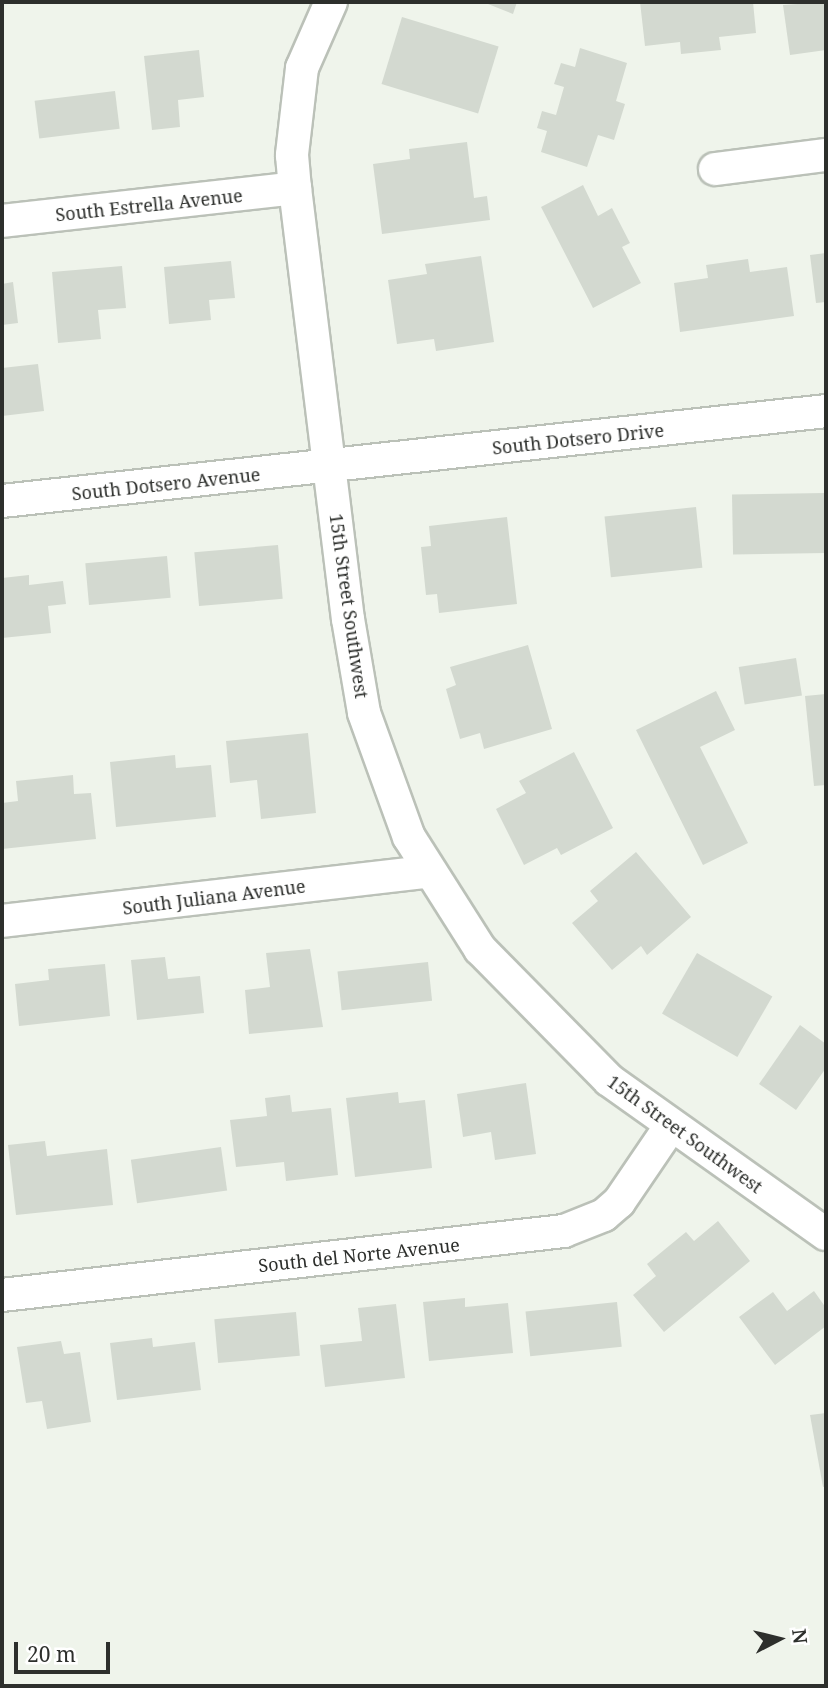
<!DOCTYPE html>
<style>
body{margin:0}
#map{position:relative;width:828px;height:1688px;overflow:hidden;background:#eff4eb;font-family:"Noto Serif",serif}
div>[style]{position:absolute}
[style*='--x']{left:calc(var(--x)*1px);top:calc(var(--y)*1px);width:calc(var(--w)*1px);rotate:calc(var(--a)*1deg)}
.building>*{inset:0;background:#d3d9d0;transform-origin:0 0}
.roads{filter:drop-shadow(2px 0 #bbc1b8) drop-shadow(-2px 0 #bbc1b8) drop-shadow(0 2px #bbc1b8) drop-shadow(0 -2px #bbc1b8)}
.street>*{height:32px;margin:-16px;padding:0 16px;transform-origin:16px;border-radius:16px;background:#fff}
span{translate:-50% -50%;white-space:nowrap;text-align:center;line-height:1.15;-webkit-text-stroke:6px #fff;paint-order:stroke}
.street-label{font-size:18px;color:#2d2f2c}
.frame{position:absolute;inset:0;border:4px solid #2d2f2c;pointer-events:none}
.north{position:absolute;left:744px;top:1604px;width:70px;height:70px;-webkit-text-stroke:5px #fff;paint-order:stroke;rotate:83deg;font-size:19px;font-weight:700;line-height:28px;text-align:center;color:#2d2f2c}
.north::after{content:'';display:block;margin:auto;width:24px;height:32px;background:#2d2f2c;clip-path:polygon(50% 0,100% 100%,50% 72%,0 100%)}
.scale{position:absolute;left:14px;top:1642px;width:96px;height:32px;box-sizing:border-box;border:4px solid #2d2f2c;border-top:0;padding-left:9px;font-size:21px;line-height:24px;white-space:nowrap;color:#2d2f2c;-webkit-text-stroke:5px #fff;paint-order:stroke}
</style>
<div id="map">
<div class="building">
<div style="clip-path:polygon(483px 2px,517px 2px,513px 14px)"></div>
<div style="clip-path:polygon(640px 2px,753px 2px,756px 33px,719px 37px,721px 50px,681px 54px,680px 42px,645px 46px)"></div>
<div style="clip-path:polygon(826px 2px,826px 50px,790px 55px,783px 5px)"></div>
<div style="left:402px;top:17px;width:101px;height:70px;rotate:17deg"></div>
<div style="clip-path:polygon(580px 48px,627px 63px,616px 101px,625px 104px,614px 140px,598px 135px,587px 167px,541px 152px,547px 131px,537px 128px,542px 111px,556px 115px,564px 87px,554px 84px,561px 63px,575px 67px)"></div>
<div style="clip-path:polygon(199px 50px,204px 97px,178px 100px,180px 127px,152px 130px,144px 56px)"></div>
<div style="left:115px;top:91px;width:38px;height:81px;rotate:83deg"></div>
<div style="clip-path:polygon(467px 142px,474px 198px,487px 196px,490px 220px,382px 234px,373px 164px,410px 159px,409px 149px)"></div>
<div style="clip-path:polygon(583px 185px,598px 216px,612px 208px,630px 243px,622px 247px,641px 283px,593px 308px,541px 207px)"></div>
<div style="clip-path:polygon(826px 253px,826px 302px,816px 303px,810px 255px)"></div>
<div style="clip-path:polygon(481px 256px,494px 342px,436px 351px,434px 339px,397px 344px,388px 280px,427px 274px,425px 264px)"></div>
<div style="clip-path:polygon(748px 259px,750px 272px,787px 267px,794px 316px,680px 332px,674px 283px,708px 278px,706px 265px)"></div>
<div style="clip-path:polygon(231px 261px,235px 298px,209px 300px,211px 320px,169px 324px,164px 267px)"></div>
<div style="clip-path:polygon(122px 266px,126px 308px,98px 310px,101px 339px,58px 343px,52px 272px)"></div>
<div style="clip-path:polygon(13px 282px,18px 323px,2px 325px,2px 284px)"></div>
<div style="clip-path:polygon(38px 364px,44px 411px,2px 416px,2px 368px)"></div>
<div style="left:825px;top:493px;width:60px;height:93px;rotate:89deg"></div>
<div style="left:696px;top:507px;width:61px;height:92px;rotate:84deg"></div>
<div style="clip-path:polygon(507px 517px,517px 604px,439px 613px,437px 594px,426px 595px,421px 547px,431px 546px,429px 526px)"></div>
<div style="left:278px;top:545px;width:54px;height:84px;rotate:85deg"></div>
<div style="left:167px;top:556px;width:42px;height:82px;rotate:85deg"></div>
<div style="clip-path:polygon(29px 575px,29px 585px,63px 581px,66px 604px,48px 606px,51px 633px,2px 638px,2px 578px)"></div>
<div style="clip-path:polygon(528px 645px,552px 729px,484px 749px,480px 733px,460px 739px,446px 689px,456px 685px,450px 667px)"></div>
<div style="left:796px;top:658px;width:38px;height:58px;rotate:81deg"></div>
<div style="clip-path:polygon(716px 691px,735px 730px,700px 747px,748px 843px,703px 865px,636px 730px)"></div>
<div style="clip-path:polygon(826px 694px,826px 785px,814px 786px,805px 696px)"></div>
<div style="clip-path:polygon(308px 733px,316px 813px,261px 819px,257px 780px,230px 783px,226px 741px)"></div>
<div style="clip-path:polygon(574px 752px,613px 828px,561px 855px,557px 848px,524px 865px,496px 809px,526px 793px,519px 781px)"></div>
<div style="clip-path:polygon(175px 755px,176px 768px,211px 765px,216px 817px,116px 827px,110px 762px)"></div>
<div style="clip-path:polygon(73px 775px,74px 794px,91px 793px,96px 839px,2px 849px,2px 803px,18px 801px,16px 781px)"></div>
<div style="clip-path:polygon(636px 852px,691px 917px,647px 955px,641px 946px,612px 970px,572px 923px,598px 901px,590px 891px)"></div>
<div style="clip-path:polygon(310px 949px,323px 1027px,249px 1034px,245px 990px,270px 987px,266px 953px)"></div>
<div style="left:697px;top:953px;width:87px;height:70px;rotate:30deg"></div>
<div style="clip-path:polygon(165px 957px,168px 979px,200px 976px,204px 1013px,137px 1020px,131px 960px)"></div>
<div style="left:428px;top:962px;width:39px;height:91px;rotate:84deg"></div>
<div style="clip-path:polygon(105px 964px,110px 1016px,19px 1026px,15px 984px,49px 980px,48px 969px)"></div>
<div style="clip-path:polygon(800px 1025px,826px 1044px,826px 1068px,796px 1110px,759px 1084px)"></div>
<div style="clip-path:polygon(526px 1083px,536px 1154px,495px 1160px,491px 1132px,463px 1137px,457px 1094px)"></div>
<div style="clip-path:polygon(398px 1092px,399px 1103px,425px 1100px,432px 1168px,355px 1177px,346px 1098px)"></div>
<div style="clip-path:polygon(290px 1095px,292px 1112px,331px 1108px,338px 1175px,286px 1181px,284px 1162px,236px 1167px,230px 1120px,267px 1116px,265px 1098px)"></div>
<div style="clip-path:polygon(45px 1141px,47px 1156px,107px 1149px,113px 1205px,16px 1215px,8px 1145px)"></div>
<div style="left:221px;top:1147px;width:44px;height:91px;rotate:82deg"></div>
<div style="clip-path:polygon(718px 1221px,750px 1261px,664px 1332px,633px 1295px,656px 1276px,647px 1264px,686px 1232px,694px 1241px)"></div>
<div style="clip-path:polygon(814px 1291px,826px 1308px,826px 1326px,775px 1365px,739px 1317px,773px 1292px,787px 1311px)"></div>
<div style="clip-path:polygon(465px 1298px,465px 1307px,508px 1303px,513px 1353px,429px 1361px,423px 1302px)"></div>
<div style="left:617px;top:1302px;width:45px;height:92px;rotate:84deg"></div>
<div style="clip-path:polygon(396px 1304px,405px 1378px,325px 1387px,320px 1345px,362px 1341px,358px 1308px)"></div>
<div style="left:296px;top:1312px;width:44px;height:82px;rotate:85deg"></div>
<div style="clip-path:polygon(152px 1338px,153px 1347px,195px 1342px,201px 1390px,117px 1400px,110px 1343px)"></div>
<div style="clip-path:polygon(61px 1341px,64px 1354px,80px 1352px,91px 1422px,47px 1429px,42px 1401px,26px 1403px,17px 1347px)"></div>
<div style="clip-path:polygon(826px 1413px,826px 1486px,823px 1487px,810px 1415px)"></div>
</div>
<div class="roads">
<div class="street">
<div style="--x:331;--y:2;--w:72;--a:113.7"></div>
<div style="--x:302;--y:68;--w:88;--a:96.6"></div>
<div style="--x:292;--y:155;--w:33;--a:85"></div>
<div style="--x:295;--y:188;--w:434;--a:83"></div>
<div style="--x:348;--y:619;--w:95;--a:80.3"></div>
<div style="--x:364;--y:713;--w:132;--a:70.1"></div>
<div style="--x:409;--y:837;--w:133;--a:57.6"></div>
<div style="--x:480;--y:949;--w:184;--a:45.4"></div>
<div style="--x:609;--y:1080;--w:266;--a:35.4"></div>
<div style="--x:715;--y:169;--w:112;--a:-7.2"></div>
<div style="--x:2;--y:221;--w:295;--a:-6.4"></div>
<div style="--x:2;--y:501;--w:829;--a:-6.23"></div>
<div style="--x:2;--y:921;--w:428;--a:-6.6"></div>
<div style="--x:2;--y:1295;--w:566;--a:-6.5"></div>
<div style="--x:564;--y:1231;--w:43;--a:-21.8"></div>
<div style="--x:604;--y:1215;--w:20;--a:-41"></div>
<div style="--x:619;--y:1202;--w:91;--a:-55.8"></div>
</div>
</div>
<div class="street-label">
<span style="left:149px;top:205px;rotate:-6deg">South Estrella Avenue</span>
<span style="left:578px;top:439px;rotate:-6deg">South Dotsero Drive</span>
<span style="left:166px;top:484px;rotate:-6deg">South Dotsero Avenue</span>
<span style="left:349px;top:606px;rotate:82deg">15th Street Southwest</span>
<span style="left:214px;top:897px;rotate:-7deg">South Juliana Avenue</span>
<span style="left:685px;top:1134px;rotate:36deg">15th Street Southwest</span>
<span style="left:359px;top:1255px;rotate:-6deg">South del Norte Avenue</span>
</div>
<div class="frame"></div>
<div class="north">N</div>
<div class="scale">20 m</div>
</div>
